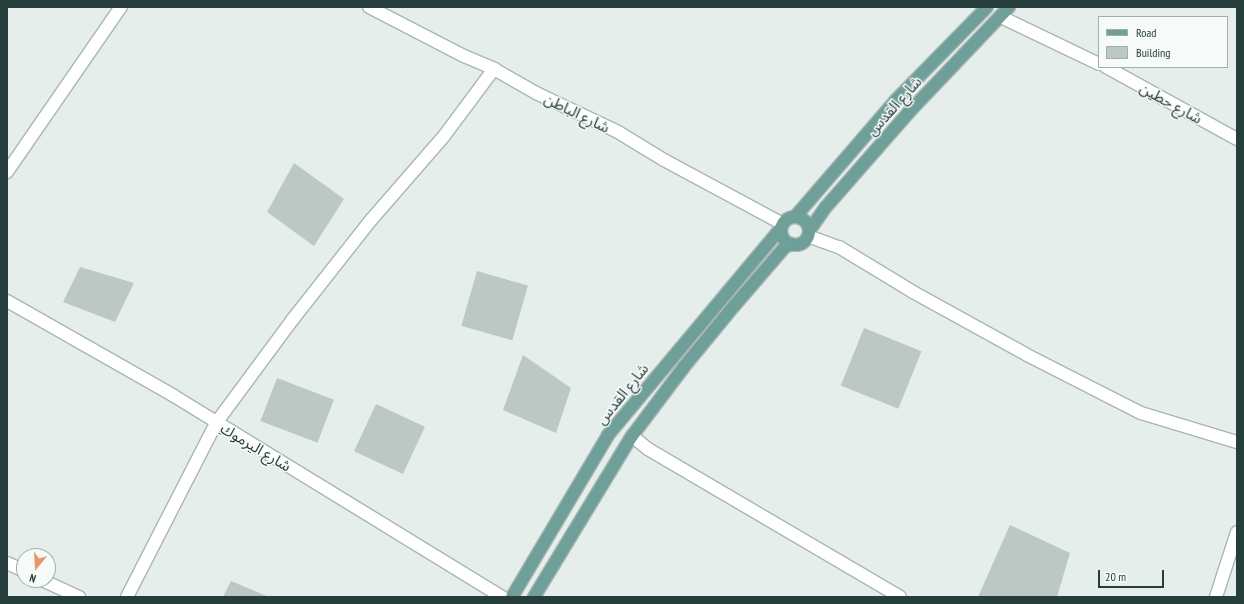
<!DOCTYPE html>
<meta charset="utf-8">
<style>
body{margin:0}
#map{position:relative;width:1244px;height:604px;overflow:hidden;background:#e6eeeb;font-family:"PT Sans Narrow","Noto Sans Arabic",sans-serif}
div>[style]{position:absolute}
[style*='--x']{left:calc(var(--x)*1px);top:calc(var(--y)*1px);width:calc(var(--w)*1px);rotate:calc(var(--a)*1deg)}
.building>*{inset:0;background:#bbc8c4;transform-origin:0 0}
.roads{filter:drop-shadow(1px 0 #a9b6b3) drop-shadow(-1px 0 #a9b6b3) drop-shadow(0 1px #a9b6b3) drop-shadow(0 -1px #a9b6b3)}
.minor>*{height:12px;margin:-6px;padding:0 6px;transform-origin:6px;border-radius:6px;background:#fff}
.major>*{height:12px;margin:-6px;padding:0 6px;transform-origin:6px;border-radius:6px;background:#6e9f98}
.major>.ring{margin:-6px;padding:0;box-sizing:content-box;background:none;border:12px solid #6e9f98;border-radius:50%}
span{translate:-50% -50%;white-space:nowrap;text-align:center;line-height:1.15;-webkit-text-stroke:3px #f6faf9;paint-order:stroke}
.street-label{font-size:15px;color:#263e3b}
.frame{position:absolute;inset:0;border:8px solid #263e3b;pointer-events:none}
.legend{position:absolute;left:1098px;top:16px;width:130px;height:52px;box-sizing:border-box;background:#f6faf9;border:1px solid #a3afad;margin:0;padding:5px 7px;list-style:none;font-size:12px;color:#263e3b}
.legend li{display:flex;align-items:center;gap:8px;height:20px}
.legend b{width:20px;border:1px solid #a3afad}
.north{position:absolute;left:16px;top:548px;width:40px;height:40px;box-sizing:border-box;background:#f6faf9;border:1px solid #a3afad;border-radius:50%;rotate:198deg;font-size:11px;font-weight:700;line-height:16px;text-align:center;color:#263e3b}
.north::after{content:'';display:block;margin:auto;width:14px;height:18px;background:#e7976a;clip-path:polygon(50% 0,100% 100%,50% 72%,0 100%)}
.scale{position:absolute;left:1098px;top:570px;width:66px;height:18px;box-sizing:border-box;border:2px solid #263e3b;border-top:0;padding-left:5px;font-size:12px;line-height:14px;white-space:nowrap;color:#263e3b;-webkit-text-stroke:3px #f6faf9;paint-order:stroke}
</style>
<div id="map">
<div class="building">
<div style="clip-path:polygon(294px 163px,344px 199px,314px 246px,267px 212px)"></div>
<div style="clip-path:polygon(80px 267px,134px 283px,115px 322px,63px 302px)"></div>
<div style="left:477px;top:271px;width:53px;height:57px;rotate:16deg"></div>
<div style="left:864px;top:328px;width:62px;height:62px;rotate:22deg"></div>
<div style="clip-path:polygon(523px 355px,571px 388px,556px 433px,503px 410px)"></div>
<div style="left:277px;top:378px;width:61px;height:46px;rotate:21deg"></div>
<div style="left:376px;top:404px;width:54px;height:52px;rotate:25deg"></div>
<div style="clip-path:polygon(1010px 525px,1070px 553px,1057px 597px,978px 597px)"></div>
<div style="clip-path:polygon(231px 581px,269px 597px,223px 597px)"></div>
</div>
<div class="roads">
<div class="minor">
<div style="--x:369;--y:7;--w:107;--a:27.3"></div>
<div style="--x:464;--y:56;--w:33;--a:23"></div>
<div style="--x:494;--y:69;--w:48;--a:29.7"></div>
<div style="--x:536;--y:93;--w:91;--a:25.4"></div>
<div style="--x:618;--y:132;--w:54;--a:31.3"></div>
<div style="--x:664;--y:160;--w:135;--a:28.3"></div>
<div style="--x:1001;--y:17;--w:109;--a:25.6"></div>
<div style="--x:1106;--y:67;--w:149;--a:28.8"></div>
<div style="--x:7;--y:172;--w:201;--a:-55.4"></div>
<div style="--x:808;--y:236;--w:33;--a:20"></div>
<div style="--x:839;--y:247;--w:87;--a:31.3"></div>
<div style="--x:913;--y:292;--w:130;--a:28.9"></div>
<div style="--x:1027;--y:355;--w:128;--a:27"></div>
<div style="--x:1141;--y:413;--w:100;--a:16.8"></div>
<div style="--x:7;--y:301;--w:192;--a:29.6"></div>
<div style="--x:174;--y:396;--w:385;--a:31.5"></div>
<div style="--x:632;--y:436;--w:21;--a:39"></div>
<div style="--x:648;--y:449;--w:292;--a:30.4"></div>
<div style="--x:7;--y:563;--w:19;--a:25"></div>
<div style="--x:42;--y:580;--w:41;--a:24.7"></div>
<div style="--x:127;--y:597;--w:195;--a:-62.9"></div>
<div style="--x:216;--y:423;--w:129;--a:-53.5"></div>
<div style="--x:293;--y:319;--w:126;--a:-51.8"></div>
<div style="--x:371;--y:220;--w:111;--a:-49"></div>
<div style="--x:444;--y:136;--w:84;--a:-53.3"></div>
<div style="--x:1216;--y:597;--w:68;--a:-72.1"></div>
</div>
<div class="major">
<div style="--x:795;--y:217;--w:155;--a:-49.2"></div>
<div style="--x:896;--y:100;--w:130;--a:-45.6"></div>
<div class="ring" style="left:781px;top:217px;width:16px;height:16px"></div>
<div style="--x:809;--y:231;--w:28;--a:-55"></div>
<div style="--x:825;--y:208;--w:128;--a:-48.8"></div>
<div style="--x:909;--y:112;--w:145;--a:-46.4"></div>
<div style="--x:512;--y:597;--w:188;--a:-59.3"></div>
<div style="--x:608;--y:435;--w:270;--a:-50.1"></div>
<div style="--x:534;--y:597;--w:188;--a:-58.7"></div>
<div style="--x:632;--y:436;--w:85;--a:-53.1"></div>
<div style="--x:683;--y:368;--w:80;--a:-50.6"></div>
<div style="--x:734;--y:306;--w:78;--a:-49.2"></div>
<div style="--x:785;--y:247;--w:7;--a:-27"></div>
</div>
</div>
<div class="street-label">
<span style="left:1171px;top:103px;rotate:29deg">شارع حطين</span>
<span style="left:894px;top:106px;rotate:-48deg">شارع القدس</span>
<span style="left:577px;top:113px;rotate:26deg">شارع الباطن</span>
<span style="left:622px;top:394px;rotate:-51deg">شارع القدس</span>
<span style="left:256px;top:447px;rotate:31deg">ِشارع اليرموك</span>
</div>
<div class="frame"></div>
<ul class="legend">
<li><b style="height:5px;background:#6e9f98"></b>Road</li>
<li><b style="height:11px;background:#bbc8c4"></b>Building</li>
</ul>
<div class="north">N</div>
<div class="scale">20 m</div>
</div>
